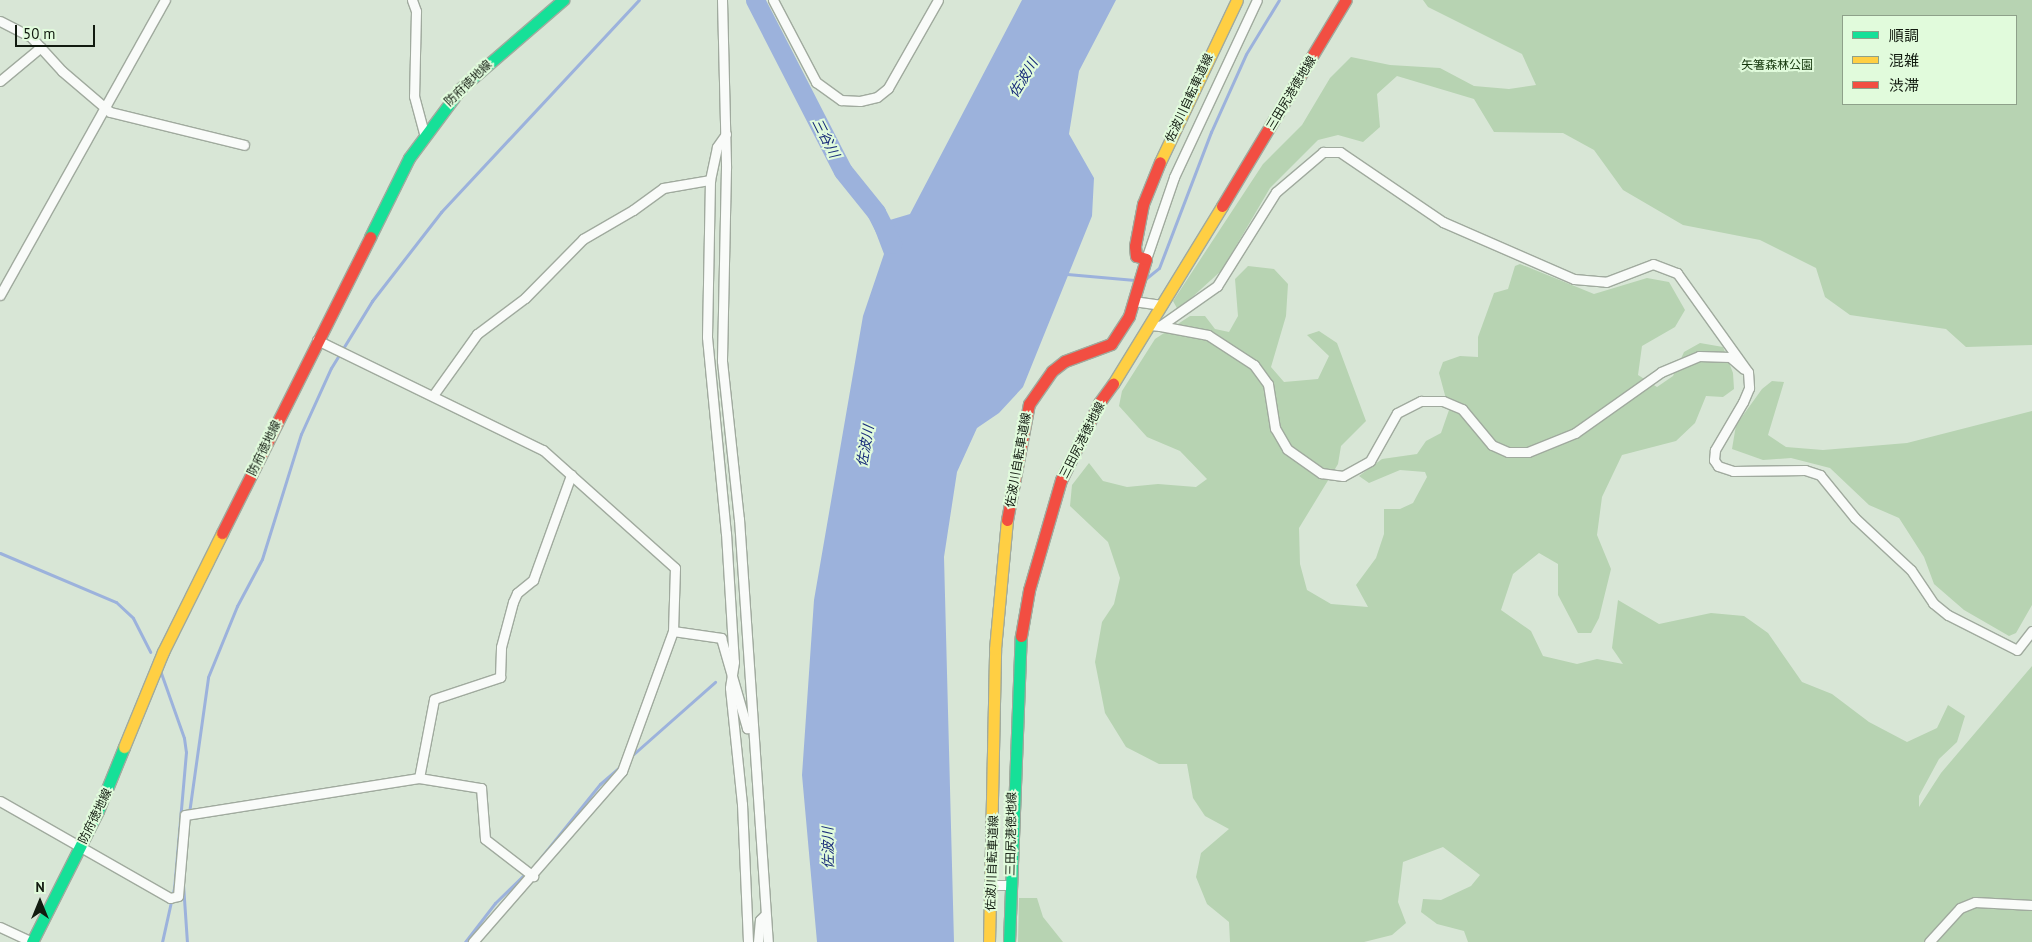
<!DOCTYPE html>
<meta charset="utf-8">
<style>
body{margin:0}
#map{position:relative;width:2032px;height:942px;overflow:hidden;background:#d8e6d6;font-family:"PT Sans","Noto Sans JP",sans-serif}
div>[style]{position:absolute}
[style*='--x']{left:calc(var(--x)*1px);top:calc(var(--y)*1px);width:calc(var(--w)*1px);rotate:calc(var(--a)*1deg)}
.green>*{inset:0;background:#b7d3b2}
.water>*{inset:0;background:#9cb2dc}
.stream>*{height:3px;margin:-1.5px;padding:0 1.5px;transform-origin:1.5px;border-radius:1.5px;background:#9cb2dc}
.river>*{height:19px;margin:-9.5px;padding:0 9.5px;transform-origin:9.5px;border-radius:9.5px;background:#9cb2dc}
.roads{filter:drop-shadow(1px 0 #a0aa9e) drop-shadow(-1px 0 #a0aa9e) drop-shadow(0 1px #a0aa9e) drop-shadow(0 -1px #a0aa9e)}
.street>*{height:9px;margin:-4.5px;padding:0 4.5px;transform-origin:4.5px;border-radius:4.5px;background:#f9fbf9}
.fast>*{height:11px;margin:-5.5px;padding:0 5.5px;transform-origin:5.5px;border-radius:5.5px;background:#16e098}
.slow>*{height:11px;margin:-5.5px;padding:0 5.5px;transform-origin:5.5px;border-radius:5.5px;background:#ffcf43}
.jam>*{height:11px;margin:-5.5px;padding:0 5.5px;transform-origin:5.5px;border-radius:5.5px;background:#f24e42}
span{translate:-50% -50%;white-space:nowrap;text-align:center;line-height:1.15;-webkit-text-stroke:4px #e1fbdc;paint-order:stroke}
.park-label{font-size:12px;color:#14360b}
.street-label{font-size:12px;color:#121b10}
.water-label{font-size:14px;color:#182c79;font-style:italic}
.legend{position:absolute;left:1842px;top:15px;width:175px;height:90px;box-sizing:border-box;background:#e1fbdc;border:1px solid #8ea18a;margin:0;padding:6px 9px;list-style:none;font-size:15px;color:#121b10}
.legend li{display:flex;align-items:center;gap:10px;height:25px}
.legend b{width:25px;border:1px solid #8ea18a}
.north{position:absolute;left:15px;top:877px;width:50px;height:50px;-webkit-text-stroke:4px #e1fbdc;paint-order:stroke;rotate:0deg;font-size:14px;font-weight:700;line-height:20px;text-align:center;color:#121b10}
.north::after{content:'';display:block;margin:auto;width:18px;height:22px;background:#121b10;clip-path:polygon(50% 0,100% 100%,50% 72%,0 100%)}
.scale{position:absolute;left:15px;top:25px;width:80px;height:22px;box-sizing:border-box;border:2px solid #121b10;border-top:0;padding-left:6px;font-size:15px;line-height:18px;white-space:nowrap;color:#121b10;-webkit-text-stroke:4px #e1fbdc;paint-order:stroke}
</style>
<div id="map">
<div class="green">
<div style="clip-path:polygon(evenodd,1423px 0,2032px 0,2032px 345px,1966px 347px,1946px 329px,1850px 315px,1825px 297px,1816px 268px,1760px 240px,1683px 225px,1623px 190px,1594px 150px,1563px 133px,1494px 132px,1474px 99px,1397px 76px,1377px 94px,1380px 127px,1363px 142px,1338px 135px,1318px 140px,1270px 188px,1222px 270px,1178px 310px,1173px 301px,1263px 164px,1302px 125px,1330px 78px,1351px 57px,1390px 65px,1440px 68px,1474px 86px,1509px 89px,1536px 85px,1522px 54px,1428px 7px,1423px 0,1843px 16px,2016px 16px,2016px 104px,1843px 104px,1843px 16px)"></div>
<div style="clip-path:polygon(1520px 264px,1594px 294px,1647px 278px,1669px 282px,1685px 310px,1675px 327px,1642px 346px,1638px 375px,1657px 387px,1673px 376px,1684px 352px,1700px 343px,1723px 347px,1733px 373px,1734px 389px,1723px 397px,1706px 396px,1695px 423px,1676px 441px,1622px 455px,1602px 497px,1597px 535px,1611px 569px,1599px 618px,1591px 633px,1578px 633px,1558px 595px,1558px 564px,1539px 553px,1513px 574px,1501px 610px,1531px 631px,1543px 656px,1577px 664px,1597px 659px,1623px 664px,1612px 648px,1618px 600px,1659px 624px,1711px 613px,1744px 616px,1768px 633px,1802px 682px,1832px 694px,1869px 722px,1907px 742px,1937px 728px,1948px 705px,1965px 716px,1957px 742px,1939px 759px,1919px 796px,1919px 807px,1941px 773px,2032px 666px,2032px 942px,1468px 942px,1464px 931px,1437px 924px,1421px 912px,1423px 899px,1441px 900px,1471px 886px,1480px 875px,1443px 847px,1403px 862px,1398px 902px,1406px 923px,1392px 935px,1364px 942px,1230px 942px,1229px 922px,1207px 904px,1196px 877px,1201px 853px,1229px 829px,1205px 816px,1193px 798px,1187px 764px,1159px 764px,1126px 747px,1105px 713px,1095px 662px,1102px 622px,1114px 604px,1120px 578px,1108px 542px,1070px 506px,1072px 485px,1089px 463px,1103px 481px,1127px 487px,1158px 484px,1196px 487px,1207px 479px,1180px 451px,1147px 437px,1119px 406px,1122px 391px,1155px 339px,1190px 316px,1205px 316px,1215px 329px,1229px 332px,1238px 316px,1235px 279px,1248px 266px,1274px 269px,1288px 284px,1286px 316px,1271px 367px,1284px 382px,1318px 379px,1329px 356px,1307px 335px,1319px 331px,1337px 343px,1366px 421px,1341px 446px,1338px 464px,1299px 528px,1300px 564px,1307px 590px,1331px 604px,1368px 607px,1356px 585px,1376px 558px,1384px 534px,1384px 509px,1400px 509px,1413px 503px,1427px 477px,1425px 472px,1400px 470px,1369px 483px,1359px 476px,1382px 459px,1417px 454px,1426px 441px,1441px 433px,1449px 410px,1439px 373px,1443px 362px,1460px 356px,1478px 357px,1478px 337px,1494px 293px,1508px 289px,1515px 266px)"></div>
<div style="clip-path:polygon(1772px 381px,1784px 382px,1768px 435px,1786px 447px,1823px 450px,1907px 443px,2032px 411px,2032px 605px,2016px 633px,2009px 636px,1964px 610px,1934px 584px,1924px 557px,1899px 518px,1869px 505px,1830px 468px,1791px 458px,1763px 460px,1732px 449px,1736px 425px,1762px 389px)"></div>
<div style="clip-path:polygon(1019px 898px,1037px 898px,1043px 917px,1063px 942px,1018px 942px)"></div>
</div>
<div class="water">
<div style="clip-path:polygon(1022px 0,1116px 0,1079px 71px,1069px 134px,1094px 178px,1092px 216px,1023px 387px,999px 413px,977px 428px,957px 472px,944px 557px,954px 942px,817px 942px,802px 775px,814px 600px,863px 316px,884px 254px,873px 225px,910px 214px)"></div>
</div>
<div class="stream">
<div style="--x:1067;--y:274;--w:68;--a:5"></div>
<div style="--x:1144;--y:280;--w:19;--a:-39"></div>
<div style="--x:1159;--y:268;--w:146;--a:-69.1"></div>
<div style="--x:1211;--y:132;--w:85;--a:-65.8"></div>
<div style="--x:1246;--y:54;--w:63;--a:-58.6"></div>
<div style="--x:0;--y:553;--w:126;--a:22.9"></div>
<div style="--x:116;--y:602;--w:23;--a:43"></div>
<div style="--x:133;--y:618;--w:38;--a:63"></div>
<div style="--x:161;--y:673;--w:69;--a:70.5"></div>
<div style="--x:184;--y:738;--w:14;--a:82"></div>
<div style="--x:186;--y:752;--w:137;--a:95"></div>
<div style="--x:174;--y:888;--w:55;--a:102.5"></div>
<div style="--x:629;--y:758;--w:115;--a:-41.5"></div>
<div style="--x:189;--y:813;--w:137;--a:-82"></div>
<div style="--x:208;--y:677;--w:77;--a:-67.8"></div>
<div style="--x:237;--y:606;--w:53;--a:-62"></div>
<div style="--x:262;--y:559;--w:131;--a:-72.7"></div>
<div style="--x:301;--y:434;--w:72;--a:-65.6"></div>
<div style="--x:331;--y:368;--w:79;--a:-58.5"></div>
<div style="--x:372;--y:301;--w:113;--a:-52.2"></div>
<div style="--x:441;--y:212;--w:290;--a:-47"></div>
<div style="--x:534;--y:866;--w:105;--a:-51.2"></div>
<div style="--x:600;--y:784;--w:28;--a:-41"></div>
<div style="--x:183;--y:884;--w:58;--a:86.1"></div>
<div style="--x:465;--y:942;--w:49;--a:-52.4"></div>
<div style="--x:495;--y:903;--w:45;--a:-44.1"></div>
</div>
<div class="river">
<div style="--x:755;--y:0;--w:192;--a:62.8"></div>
<div style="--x:843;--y:171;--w:53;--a:51.2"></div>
<div style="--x:876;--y:212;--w:36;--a:63"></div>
</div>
<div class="roads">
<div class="street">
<div style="--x:412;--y:0;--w:12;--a:70"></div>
<div style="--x:416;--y:11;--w:85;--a:91.3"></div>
<div style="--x:414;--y:96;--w:38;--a:75"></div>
<div style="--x:722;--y:0;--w:168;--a:88.6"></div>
<div style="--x:726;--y:168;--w:193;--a:91.2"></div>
<div style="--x:722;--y:361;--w:159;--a:83.9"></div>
<div style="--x:739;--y:519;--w:424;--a:86.1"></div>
<div style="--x:773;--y:0;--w:93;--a:62.3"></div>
<div style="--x:816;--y:82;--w:31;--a:36"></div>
<div style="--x:841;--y:100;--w:19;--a:3"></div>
<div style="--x:860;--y:101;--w:17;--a:-13"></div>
<div style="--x:877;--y:97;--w:14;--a:-39"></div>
<div style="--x:888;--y:88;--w:101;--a:-60.4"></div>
<div style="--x:0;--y:21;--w:35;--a:27"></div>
<div style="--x:31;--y:37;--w:46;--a:47.6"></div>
<div style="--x:62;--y:71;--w:63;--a:40.5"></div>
<div style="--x:110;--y:112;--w:138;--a:13.8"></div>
<div style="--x:0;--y:81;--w:53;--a:-39.7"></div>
<div style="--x:726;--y:134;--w:16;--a:125"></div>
<div style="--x:717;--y:147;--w:34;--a:102"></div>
<div style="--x:710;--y:180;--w:157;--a:91.1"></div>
<div style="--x:707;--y:337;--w:197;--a:84.5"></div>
<div style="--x:726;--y:533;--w:129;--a:86.5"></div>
<div style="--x:734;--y:662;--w:26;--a:99"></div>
<div style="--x:730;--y:688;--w:117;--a:84.1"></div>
<div style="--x:742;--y:804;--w:138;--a:87.5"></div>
<div style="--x:1146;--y:259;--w:87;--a:-71.1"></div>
<div style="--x:1174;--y:177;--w:195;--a:-64.9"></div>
<div style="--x:0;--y:295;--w:338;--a:-60.8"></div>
<div style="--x:1133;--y:301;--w:29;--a:8"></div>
<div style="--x:1150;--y:325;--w:10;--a:6"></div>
<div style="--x:1160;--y:326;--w:70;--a:-35.1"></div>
<div style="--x:1217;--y:286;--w:111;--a:-57.9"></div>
<div style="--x:1276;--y:192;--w:62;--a:-40.4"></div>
<div style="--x:1323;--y:152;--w:17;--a:0"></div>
<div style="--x:1340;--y:152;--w:125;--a:34.2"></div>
<div style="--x:1443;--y:222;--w:143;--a:23.5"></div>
<div style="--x:1574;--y:279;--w:32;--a:5"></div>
<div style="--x:1606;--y:282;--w:50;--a:-21"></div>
<div style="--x:1653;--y:264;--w:26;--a:21"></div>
<div style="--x:1677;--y:273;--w:122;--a:54.4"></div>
<div style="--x:1748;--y:372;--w:16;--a:86"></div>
<div style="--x:1749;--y:388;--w:15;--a:113"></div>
<div style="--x:1743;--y:402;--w:56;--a:120.3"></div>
<div style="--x:1715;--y:450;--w:10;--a:96"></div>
<div style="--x:1714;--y:460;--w:7;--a:56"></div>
<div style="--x:1718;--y:466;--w:16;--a:18"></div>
<div style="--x:1733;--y:471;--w:72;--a:-0.8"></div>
<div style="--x:1805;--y:470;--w:16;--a:18"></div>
<div style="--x:1820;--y:475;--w:55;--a:50.9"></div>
<div style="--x:1855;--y:518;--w:76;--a:42.9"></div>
<div style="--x:1911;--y:570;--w:40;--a:56"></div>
<div style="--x:1933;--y:603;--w:19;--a:39"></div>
<div style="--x:1948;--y:615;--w:77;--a:26.9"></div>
<div style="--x:2017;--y:650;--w:24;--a:-52"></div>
<div style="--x:1160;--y:326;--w:49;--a:10.6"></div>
<div style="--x:1208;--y:335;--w:55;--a:33.1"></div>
<div style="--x:1254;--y:365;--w:24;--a:54"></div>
<div style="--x:1268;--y:384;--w:45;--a:81"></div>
<div style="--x:1275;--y:428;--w:24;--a:60"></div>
<div style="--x:1287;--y:449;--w:42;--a:35.2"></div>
<div style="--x:1321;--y:473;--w:22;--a:8"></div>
<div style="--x:1343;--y:476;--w:31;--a:-29"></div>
<div style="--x:1370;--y:461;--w:55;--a:-60.6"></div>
<div style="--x:1397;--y:413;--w:27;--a:-27"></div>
<div style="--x:1421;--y:401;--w:22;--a:0"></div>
<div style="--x:1443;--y:401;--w:21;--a:23"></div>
<div style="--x:1462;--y:409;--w:47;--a:50.2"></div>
<div style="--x:1492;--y:445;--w:17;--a:24"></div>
<div style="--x:1508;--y:452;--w:20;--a:0"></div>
<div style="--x:1528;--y:452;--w:51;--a:-22"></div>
<div style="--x:1575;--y:433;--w:105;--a:-35.3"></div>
<div style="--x:1661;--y:372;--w:41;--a:-22.8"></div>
<div style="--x:1699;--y:356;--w:31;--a:2"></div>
<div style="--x:1730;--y:357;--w:18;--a:41"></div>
<div style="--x:317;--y:340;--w:251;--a:26"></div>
<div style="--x:543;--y:450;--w:177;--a:41.8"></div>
<div style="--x:675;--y:568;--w:63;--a:91.8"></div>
<div style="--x:673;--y:631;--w:149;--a:110"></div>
<div style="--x:622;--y:771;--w:227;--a:131.1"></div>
<div style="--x:434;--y:394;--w:74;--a:-54.4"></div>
<div style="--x:477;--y:334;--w:60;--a:-36.9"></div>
<div style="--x:525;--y:298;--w:83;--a:-45.5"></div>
<div style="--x:583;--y:239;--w:58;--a:-30.1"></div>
<div style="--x:633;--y:210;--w:37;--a:-36"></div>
<div style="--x:663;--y:188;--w:48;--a:-9.7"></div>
<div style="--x:673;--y:631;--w:49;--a:8.3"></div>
<div style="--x:721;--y:638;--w:94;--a:73.9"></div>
<div style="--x:747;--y:728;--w:5;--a:0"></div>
<div style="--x:419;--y:778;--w:63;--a:9.2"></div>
<div style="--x:481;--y:788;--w:51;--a:85.5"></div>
<div style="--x:485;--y:839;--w:61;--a:37.6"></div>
<div style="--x:0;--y:801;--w:196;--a:29.7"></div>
<div style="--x:170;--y:898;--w:8;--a:-14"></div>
<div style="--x:178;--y:896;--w:81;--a:-85.1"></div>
<div style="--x:185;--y:815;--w:237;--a:-9"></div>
<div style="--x:419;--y:778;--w:80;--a:-79.2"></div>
<div style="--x:434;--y:699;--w:70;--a:-18.4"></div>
<div style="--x:500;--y:677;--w:30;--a:-88"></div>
<div style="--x:501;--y:647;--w:47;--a:-75.1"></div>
<div style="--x:513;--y:602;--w:10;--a:-66"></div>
<div style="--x:517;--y:593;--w:21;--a:-39"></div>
<div style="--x:533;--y:580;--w:112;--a:-70.1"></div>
<div style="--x:990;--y:885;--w:20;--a:0"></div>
<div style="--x:0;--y:927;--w:35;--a:25"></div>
<div style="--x:758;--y:942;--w:22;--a:-85"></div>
<div style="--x:760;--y:920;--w:7;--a:-45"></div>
<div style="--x:1929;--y:942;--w:46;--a:-47.6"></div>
<div style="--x:1960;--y:908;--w:16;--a:-22"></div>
<div style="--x:1975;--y:902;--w:57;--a:3"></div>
</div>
<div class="fast">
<div style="--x:370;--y:237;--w:88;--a:-63.7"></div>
<div style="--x:409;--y:158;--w:87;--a:-53.4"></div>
<div style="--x:461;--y:88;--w:135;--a:-40.8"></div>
<div style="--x:32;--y:942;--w:147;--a:-63.3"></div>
<div style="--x:98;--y:811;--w:69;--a:-67.9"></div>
<div style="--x:1009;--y:942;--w:306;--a:-87.8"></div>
</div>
<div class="slow">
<div style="--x:1160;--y:162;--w:179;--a:-64.6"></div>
<div style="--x:1113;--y:384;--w:209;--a:-58.5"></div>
<div style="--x:124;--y:747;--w:103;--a:-67.7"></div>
<div style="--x:163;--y:652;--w:133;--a:-63.6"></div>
<div style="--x:989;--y:942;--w:293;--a:-88.8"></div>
<div style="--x:995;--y:649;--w:130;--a:-84.7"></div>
</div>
<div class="jam">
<div style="--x:1222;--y:206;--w:240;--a:-59"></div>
<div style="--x:1007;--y:520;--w:118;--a:-79.3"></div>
<div style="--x:1029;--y:404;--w:40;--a:-55.1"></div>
<div style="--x:1052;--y:371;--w:16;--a:-38"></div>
<div style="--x:1065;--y:361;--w:49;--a:-20.3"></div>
<div style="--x:1111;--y:344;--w:33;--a:-57"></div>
<div style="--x:1129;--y:316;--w:59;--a:-73.4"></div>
<div style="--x:1146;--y:259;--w:10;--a:-163"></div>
<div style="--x:1136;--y:256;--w:10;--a:-96"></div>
<div style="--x:1135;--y:246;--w:43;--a:-79.2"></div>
<div style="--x:1143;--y:204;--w:45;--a:-68"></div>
<div style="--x:222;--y:533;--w:331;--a:-63.4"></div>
<div style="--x:1021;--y:636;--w:47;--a:-80.1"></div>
<div style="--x:1029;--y:590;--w:115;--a:-73.8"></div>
<div style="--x:1061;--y:480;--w:86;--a:-63.7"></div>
<div style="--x:1099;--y:403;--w:24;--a:-54"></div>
</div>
</div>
<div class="park-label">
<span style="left:1777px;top:65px">矢箸森林公園</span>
</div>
<div class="street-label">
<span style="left:468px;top:83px;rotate:-44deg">防府徳地線</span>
<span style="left:1291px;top:93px;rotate:-59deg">三田尻港徳地線</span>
<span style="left:1189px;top:98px;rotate:-65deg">佐波川自転車道線</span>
<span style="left:1082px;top:440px;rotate:-63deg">三田尻港徳地線</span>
<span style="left:264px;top:448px;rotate:-64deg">防府徳地線</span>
<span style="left:1018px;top:460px;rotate:-80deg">佐波川自転車道線</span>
<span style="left:95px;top:816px;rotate:-64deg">防府徳地線</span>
<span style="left:1011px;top:834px;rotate:-89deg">三田尻港徳地線</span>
<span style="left:992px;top:863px;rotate:-88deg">佐波川自転車道線</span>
</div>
<div class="water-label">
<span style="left:1023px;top:78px;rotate:-59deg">佐波川</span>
<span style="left:826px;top:138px;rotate:63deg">三谷川</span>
<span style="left:865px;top:446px;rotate:-80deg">佐波川</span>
<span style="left:828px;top:848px;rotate:-91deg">佐波川</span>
</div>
<ul class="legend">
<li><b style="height:6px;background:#16e098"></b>順調</li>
<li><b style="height:6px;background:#ffcf43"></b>混雑</li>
<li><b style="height:6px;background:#f24e42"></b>渋滞</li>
</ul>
<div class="north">N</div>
<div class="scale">50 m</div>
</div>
